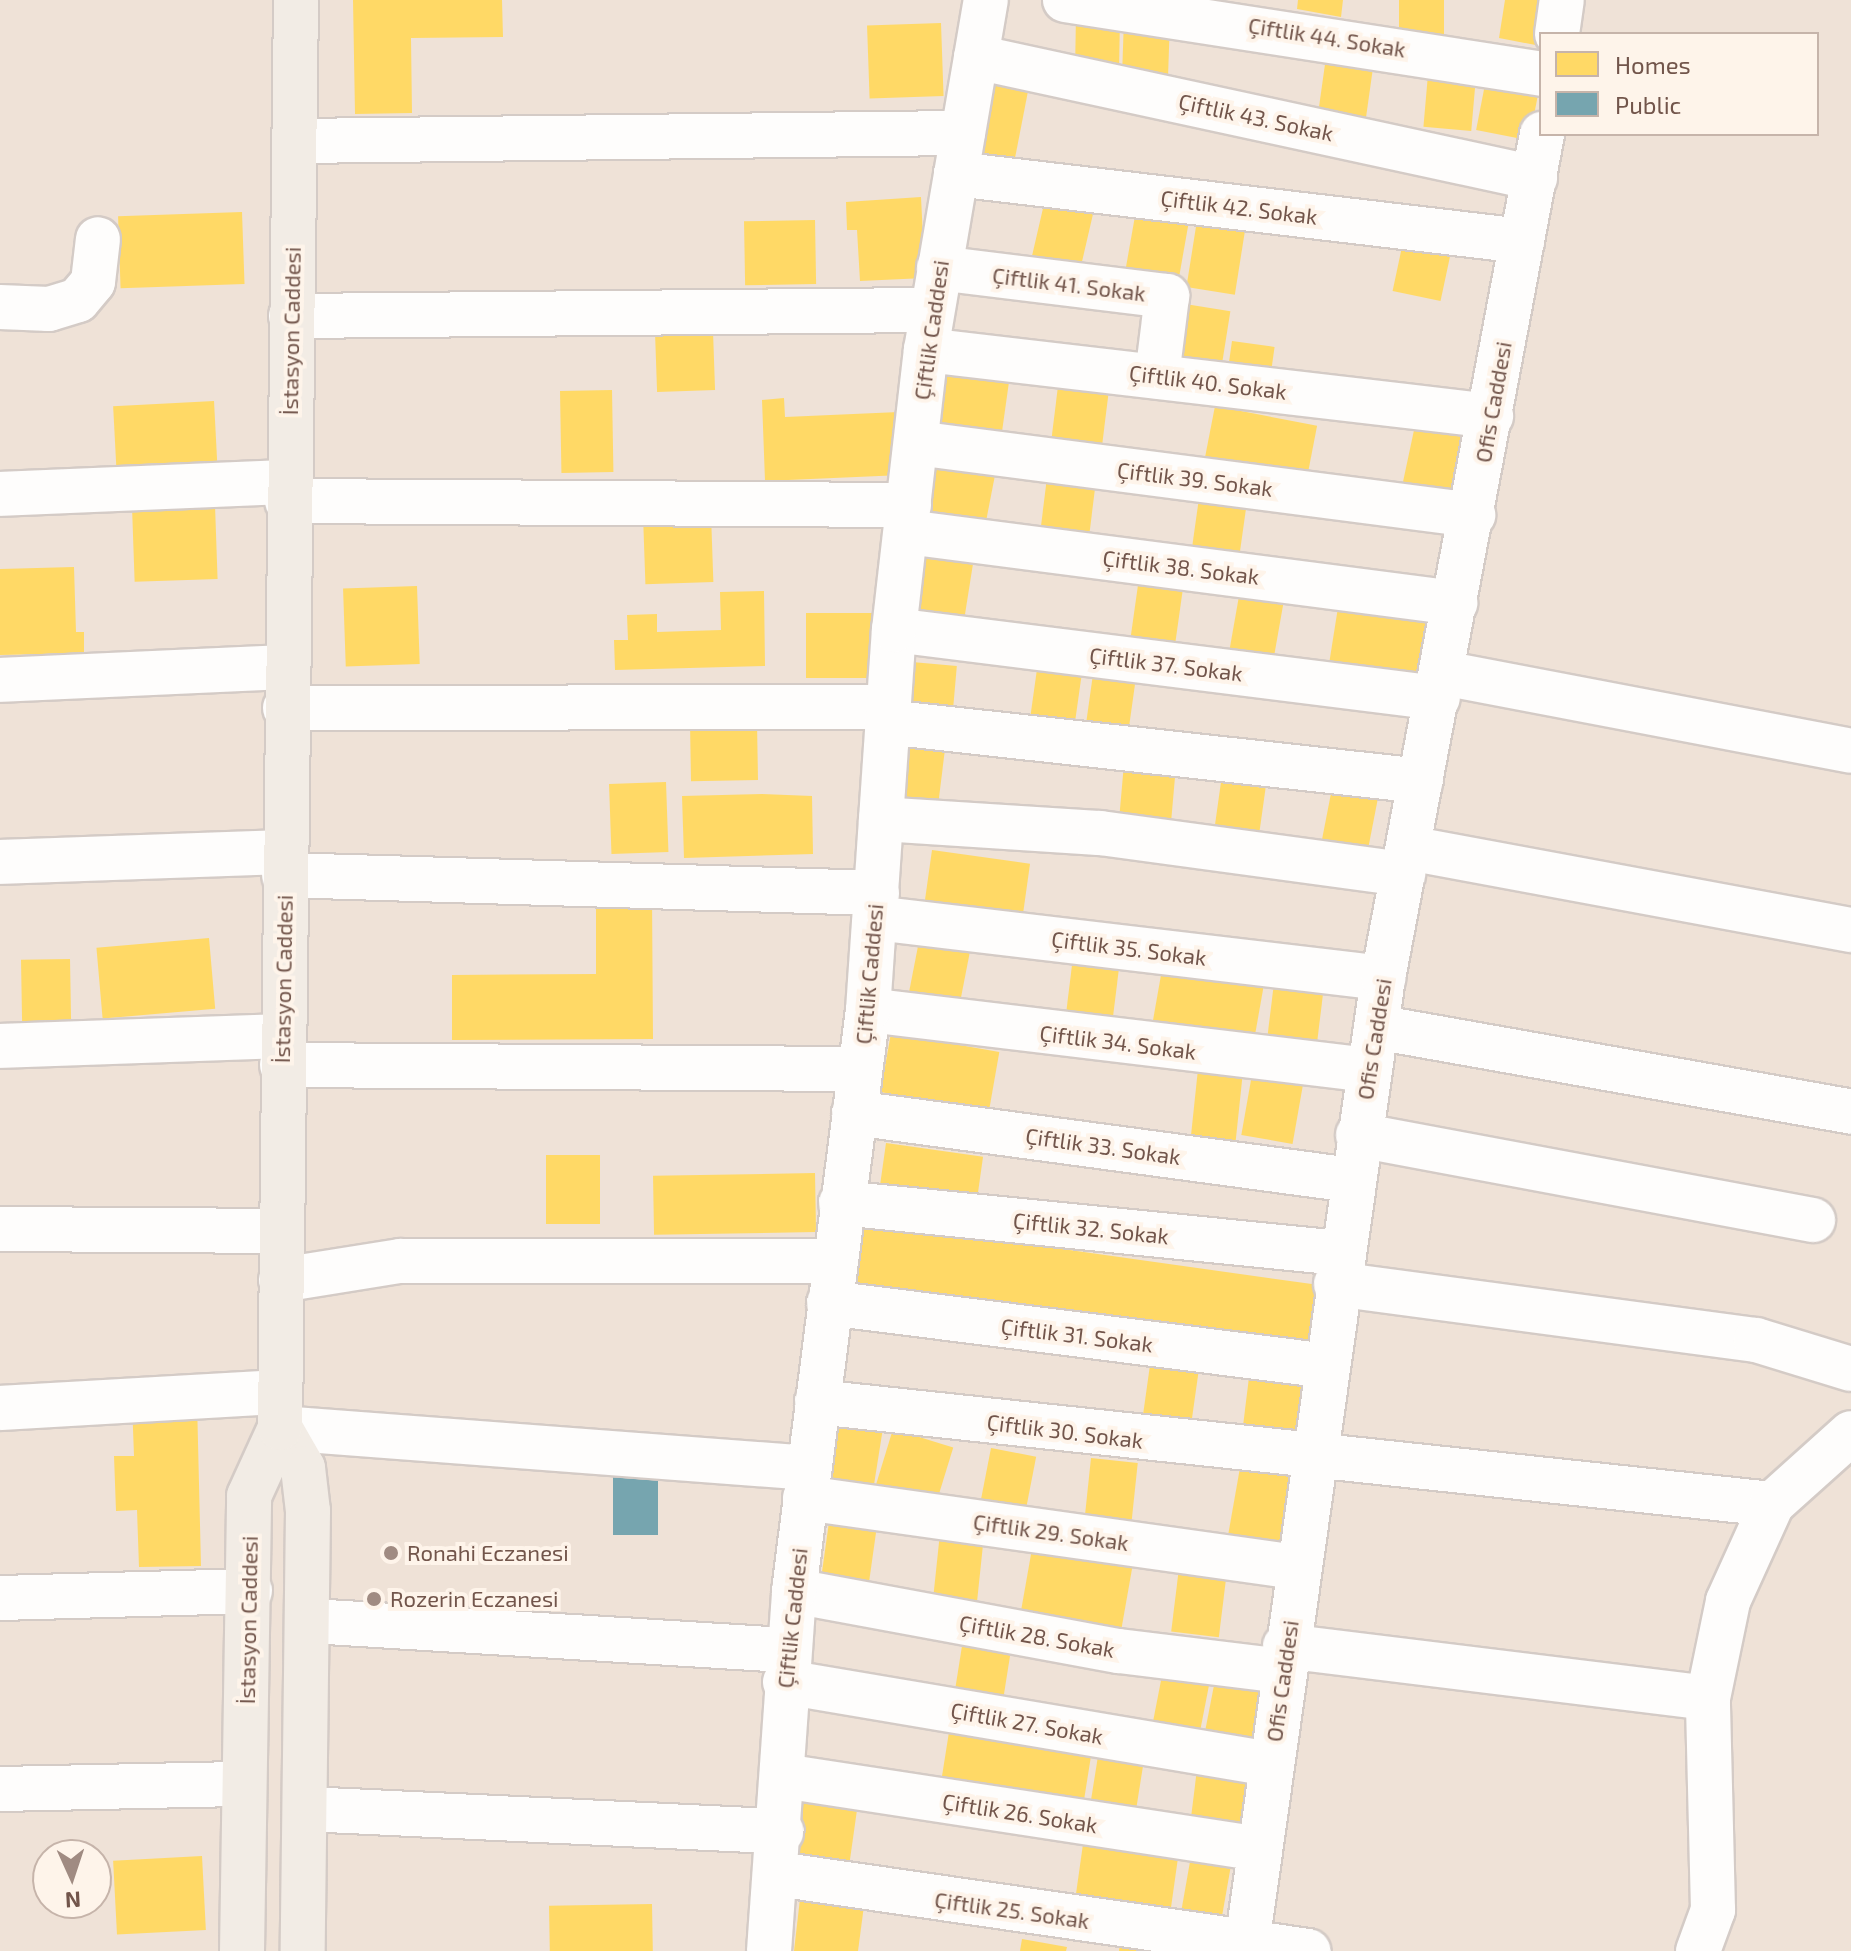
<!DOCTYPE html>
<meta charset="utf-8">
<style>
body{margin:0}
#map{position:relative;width:1851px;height:1951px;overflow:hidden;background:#f6f0e9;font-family:"Exo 2",sans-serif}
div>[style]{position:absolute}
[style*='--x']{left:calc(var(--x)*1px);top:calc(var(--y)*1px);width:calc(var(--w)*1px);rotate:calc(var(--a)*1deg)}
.residential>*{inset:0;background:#efe2d7}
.homes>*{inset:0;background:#ffd966;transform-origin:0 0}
.public>*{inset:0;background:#76a5af;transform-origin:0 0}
.roads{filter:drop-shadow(2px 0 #d4cbc6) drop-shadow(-2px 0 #d4cbc6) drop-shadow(0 2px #d4cbc6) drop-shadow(0 -2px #d4cbc6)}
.minor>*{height:44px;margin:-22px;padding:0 22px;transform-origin:22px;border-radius:22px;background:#fefdfc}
.major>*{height:44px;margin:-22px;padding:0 22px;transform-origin:22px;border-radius:22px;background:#f2ece5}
.dots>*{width:22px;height:22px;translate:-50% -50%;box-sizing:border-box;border:4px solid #fef4ea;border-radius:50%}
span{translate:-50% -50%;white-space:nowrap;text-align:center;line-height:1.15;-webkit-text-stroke:8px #fef4ea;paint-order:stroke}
.street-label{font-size:22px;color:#72554b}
.poi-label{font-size:22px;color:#72554b}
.left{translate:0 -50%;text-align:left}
.legend{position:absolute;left:1539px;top:32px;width:280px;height:104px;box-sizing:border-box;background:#fef4ea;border:2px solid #c6b4aa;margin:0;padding:10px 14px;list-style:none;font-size:24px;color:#72554b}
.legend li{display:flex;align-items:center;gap:16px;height:40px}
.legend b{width:40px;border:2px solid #c6b4aa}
.north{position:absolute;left:32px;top:1839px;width:80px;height:80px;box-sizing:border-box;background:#fef4ea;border:2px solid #c6b4aa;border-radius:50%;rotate:177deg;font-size:22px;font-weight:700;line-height:32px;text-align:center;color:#72554b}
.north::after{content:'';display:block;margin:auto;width:28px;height:36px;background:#a08b82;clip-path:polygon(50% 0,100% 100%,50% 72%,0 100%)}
</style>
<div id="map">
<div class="residential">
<div style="clip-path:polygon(evenodd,0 0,1851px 0,1851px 1951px,0 1951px,0 0,1541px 34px,1817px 34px,1817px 134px,1541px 134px,1541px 34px,0 0,48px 1855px,96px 1855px,96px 1903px,48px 1903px,48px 1855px)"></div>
</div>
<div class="homes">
<div style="clip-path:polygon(353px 0,502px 0,503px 37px,411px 38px,412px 113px,355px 114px)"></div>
<div style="clip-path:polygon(1298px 0,1343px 0,1341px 17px,1297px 9px)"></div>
<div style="left:1399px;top:0;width:45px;height:35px"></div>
<div style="clip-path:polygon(1505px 0,1555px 0,1541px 46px,1499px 38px)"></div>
<div style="left:1076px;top:15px;width:44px;height:62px;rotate:1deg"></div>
<div style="left:1124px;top:19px;width:46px;height:69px;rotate:2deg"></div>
<div style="left:941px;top:23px;width:73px;height:74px;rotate:88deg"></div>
<div style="left:1328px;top:43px;width:48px;height:71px;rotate:8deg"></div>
<div style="left:1429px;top:63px;width:48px;height:64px;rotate:5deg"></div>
<div style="left:1487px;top:74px;width:54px;height:57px;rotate:11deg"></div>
<div style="left:977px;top:81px;width:52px;height:83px;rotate:11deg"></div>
<div style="left:1047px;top:191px;width:50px;height:67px;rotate:13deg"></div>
<div style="clip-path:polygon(921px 197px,925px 278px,860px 281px,857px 230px,847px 230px,846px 202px)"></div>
<div style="left:242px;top:212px;width:72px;height:124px;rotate:88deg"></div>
<div style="left:1198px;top:214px;width:49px;height:74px;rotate:9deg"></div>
<div style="left:1135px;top:216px;width:54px;height:65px;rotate:10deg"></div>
<div style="left:815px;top:220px;width:64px;height:71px;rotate:89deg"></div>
<div style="left:1403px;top:242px;width:49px;height:50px;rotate:12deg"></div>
<div style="left:1179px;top:303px;width:52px;height:70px;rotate:9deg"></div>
<div style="left:713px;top:331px;width:59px;height:58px;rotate:88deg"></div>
<div style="left:1232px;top:341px;width:43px;height:40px;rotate:8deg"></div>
<div style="left:947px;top:363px;width:64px;height:76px;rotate:8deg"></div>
<div style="left:1058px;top:386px;width:51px;height:64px;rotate:7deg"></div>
<div style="left:612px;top:390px;width:82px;height:52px;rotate:89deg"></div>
<div style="clip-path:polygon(784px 398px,785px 417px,899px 412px,902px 475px,765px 481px,762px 400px)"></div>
<div style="left:214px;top:401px;width:68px;height:101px;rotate:87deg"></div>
<div style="left:1215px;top:406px;width:104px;height:66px;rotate:11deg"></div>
<div style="left:1417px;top:416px;width:54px;height:70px;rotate:12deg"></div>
<div style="left:939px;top:454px;width:59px;height:66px;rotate:11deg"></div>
<div style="left:1048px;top:469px;width:49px;height:68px;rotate:7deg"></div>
<div style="left:1200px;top:491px;width:48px;height:72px;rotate:8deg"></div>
<div style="left:215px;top:505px;width:74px;height:83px;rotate:88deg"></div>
<div style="left:711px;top:514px;width:68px;height:68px;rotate:88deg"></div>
<div style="left:922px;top:547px;width:53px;height:81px;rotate:9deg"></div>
<div style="clip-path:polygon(74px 567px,76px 632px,84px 632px,84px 653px,0 655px,0 569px)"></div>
<div style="left:1138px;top:585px;width:45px;height:66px;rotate:8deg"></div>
<div style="left:417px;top:586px;width:78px;height:74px;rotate:88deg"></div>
<div style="clip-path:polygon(764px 591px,765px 666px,615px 670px,614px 640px,628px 640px,627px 615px,657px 614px,657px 632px,721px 630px,720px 592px)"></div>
<div style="left:1239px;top:596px;width:45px;height:67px;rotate:10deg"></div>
<div style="left:1339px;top:601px;width:96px;height:69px;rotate:9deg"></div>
<div style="left:806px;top:613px;width:66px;height:65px"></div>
<div style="left:1095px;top:660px;width:43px;height:69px;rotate:8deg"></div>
<div style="left:912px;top:662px;width:45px;height:56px;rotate:5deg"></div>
<div style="left:1038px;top:662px;width:45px;height:62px;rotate:8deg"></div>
<div style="left:757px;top:722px;width:58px;height:67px;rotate:89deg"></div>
<div style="left:904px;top:730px;width:43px;height:69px;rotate:7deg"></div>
<div style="left:1125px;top:752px;width:52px;height:68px;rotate:5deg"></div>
<div style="left:666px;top:782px;width:70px;height:57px;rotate:88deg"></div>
<div style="left:1221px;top:782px;width:45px;height:56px;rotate:8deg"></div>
<div style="left:1333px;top:783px;width:47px;height:68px;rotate:11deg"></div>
<div style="clip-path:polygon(762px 794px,812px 796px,813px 854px,684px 858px,682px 796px)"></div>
<div style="left:932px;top:850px;width:99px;height:62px;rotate:8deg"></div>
<div style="clip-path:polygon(596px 895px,652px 895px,653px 1039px,452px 1040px,452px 975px,596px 974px)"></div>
<div style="left:209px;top:938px;width:71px;height:113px;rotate:85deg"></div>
<div style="left:919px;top:941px;width:52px;height:63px;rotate:11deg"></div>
<div style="left:1073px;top:957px;width:47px;height:66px;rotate:7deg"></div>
<div style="left:1164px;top:958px;width:103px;height:69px;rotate:10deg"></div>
<div style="left:70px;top:959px;width:67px;height:49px;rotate:89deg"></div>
<div style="left:1274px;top:983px;width:50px;height:66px;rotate:7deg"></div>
<div style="left:891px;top:1033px;width:110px;height:60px;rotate:10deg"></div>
<div style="left:1254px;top:1063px;width:52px;height:73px;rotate:10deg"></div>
<div style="left:1198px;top:1069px;width:45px;height:69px;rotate:6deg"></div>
<div style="left:886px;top:1143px;width:98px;height:53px;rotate:8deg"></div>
<div style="left:546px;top:1155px;width:54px;height:69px"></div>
<div style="left:815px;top:1173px;width:59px;height:162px;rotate:89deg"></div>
<div style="left:863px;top:1221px;width:466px;height:66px;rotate:8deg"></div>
<div style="left:1152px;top:1351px;width:49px;height:72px;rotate:8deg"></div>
<div style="left:1250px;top:1369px;width:55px;height:70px;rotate:7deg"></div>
<div style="clip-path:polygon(197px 1401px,201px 1566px,139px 1567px,137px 1510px,116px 1511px,114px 1456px,134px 1456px,132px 1402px)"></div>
<div style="left:834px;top:1424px;width:49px;height:66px;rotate:9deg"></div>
<div style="left:893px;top:1429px;width:63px;height:70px;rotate:17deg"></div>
<div style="left:991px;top:1448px;width:46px;height:65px;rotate:11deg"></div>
<div style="left:1091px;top:1458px;width:47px;height:73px;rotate:6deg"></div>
<div style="left:1241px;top:1462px;width:56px;height:80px;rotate:10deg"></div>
<div style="left:830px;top:1515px;width:48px;height:64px;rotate:8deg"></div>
<div style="left:940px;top:1533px;width:44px;height:75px;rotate:6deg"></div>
<div style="left:1033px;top:1543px;width:102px;height:80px;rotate:10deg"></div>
<div style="left:1179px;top:1568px;width:48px;height:64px;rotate:7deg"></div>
<div style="left:965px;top:1627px;width:49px;height:70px;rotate:9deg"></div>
<div style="left:1165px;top:1660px;width:48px;height:67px;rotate:11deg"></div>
<div style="left:1216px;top:1675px;width:53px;height:58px;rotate:11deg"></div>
<div style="left:949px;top:1732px;width:144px;height:58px;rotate:9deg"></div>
<div style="left:1098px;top:1756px;width:46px;height:57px;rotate:9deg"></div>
<div style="left:1197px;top:1769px;width:52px;height:52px;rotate:7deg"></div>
<div style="left:795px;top:1784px;width:65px;height:73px;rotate:8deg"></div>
<div style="left:1083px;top:1844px;width:96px;height:59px;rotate:8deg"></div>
<div style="left:202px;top:1856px;width:74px;height:89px;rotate:87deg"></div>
<div style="left:1191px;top:1856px;width:41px;height:64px;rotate:10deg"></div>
<div style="clip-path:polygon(801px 1890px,865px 1898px,858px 1951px,794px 1951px)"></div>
<div style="left:652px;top:1904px;width:47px;height:103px;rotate:89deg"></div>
<div style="clip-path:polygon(1022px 1939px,1067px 1947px,1066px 1951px,1020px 1951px)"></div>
<div style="clip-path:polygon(1120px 1943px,1157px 1951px,1119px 1951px)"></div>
</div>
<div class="public">
<div style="left:613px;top:1471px;width:45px;height:64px"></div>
</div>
<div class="roads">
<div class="minor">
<div style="--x:1065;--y:0;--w:482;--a:8.8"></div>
<div style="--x:1557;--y:34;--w:34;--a:-82"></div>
<div style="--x:976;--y:57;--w:572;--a:12.21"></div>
<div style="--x:296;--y:141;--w:667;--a:-0.69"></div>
<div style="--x:956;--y:174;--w:570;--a:6.75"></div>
<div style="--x:939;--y:268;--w:230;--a:7"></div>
<div style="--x:1167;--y:296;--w:81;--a:97.1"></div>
<div style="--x:0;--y:307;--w:49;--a:2.3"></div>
<div style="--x:49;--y:309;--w:30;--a:-17"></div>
<div style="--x:78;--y:300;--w:23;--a:-50"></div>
<div style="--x:93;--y:282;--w:43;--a:-83.4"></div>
<div style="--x:291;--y:316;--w:641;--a:-0.54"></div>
<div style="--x:926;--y:350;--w:569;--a:6.66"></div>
<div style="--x:916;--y:443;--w:562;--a:7.37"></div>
<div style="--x:0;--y:494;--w:287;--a:-2.4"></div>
<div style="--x:287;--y:501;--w:622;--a:0.37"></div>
<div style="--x:907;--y:532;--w:553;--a:7.38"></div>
<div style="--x:894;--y:630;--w:548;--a:7.13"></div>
<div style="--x:1443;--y:673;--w:415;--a:10.8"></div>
<div style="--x:0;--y:680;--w:286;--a:-2.6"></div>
<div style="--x:285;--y:708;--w:602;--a:-0.1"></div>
<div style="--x:886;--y:722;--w:538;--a:6.29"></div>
<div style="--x:881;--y:819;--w:219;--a:3.7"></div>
<div style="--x:1100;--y:833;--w:306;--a:7.7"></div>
<div style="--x:1408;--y:848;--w:451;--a:10.5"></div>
<div style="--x:0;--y:862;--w:284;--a:-2"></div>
<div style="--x:284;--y:875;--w:593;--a:1.74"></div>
<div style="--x:875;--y:918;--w:512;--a:6.74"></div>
<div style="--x:868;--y:1010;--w:505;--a:6.83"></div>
<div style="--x:1376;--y:1027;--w:483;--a:10.1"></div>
<div style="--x:0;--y:1046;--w:283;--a:-2"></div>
<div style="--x:282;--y:1065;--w:578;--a:0.4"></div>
<div style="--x:854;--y:1113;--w:501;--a:7.68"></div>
<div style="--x:1358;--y:1135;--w:463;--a:10.6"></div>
<div style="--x:841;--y:1203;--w:501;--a:5.72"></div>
<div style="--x:0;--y:1229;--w:281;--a:0.4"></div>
<div style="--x:281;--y:1280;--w:121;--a:-9.1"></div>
<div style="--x:400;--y:1261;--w:434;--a:0"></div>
<div style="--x:1336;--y:1284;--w:424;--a:7.6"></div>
<div style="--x:1756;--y:1340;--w:99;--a:17"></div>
<div style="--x:829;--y:1303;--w:500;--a:7.2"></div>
<div style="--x:817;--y:1402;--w:960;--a:6.1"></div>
<div style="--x:0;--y:1408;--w:280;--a:-3.3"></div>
<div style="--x:280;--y:1428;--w:531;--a:4.32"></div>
<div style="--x:805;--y:1498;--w:498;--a:8"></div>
<div style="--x:794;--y:1591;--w:330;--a:10.5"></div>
<div style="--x:1119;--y:1651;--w:164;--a:7"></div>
<div style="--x:0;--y:1598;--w:250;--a:-1.6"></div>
<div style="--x:311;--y:1621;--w:478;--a:3.5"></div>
<div style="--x:1285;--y:1646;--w:426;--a:7"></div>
<div style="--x:785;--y:1682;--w:492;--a:9.6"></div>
<div style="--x:783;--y:1776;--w:481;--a:8.7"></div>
<div style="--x:0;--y:1789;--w:244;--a:-1.2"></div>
<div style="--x:306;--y:1809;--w:476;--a:2.7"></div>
<div style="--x:777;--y:1874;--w:537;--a:8.25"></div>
<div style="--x:769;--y:1951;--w:361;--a:-86"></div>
<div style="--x:794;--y:1591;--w:586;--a:-82.74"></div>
<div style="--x:868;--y:1010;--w:381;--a:-86.1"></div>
<div style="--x:894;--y:630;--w:282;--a:-83.5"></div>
<div style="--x:926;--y:350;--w:355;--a:-80.3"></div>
<div style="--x:1246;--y:1951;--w:983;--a:-81.99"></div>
<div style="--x:1383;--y:978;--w:859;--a:-79.33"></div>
<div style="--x:1698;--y:1951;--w:44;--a:-69.9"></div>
<div style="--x:1713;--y:1910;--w:212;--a:-91.4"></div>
<div style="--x:1708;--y:1698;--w:99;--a:-78.3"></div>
<div style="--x:1728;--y:1601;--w:107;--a:-65.6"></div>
<div style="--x:1772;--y:1504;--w:106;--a:-41.9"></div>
</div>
<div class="major">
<div style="--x:280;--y:1428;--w:46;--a:60.1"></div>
<div style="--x:303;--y:1468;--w:43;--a:83.4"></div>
<div style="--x:308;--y:1511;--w:440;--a:90.7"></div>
<div style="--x:242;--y:1951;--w:455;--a:-89.1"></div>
<div style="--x:249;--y:1496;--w:75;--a:-65.5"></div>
<div style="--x:280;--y:1428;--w:1428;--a:-89.36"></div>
</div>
</div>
<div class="dots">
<div style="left:391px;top:1553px;background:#a08b82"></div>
<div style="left:374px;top:1599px;background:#a08b82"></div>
</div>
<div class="street-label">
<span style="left:1327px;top:37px;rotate:9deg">Çiftlik 44. Sokak</span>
<span style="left:1256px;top:117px;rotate:12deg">Çiftlik 43. Sokak</span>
<span style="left:1239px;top:207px;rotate:7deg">Çiftlik 42. Sokak</span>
<span style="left:1069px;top:284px;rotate:7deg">Çiftlik 41. Sokak</span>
<span style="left:931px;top:330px;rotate:-82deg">Çiftlik Caddesi</span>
<span style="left:291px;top:331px;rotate:-89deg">İstasyon Caddesi</span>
<span style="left:1208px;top:382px;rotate:7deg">Çiftlik 40. Sokak</span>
<span style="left:1493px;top:402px;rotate:-80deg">Ofis Caddesi</span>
<span style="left:1195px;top:479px;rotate:7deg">Çiftlik 39. Sokak</span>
<span style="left:1181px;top:567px;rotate:7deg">Çiftlik 38. Sokak</span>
<span style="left:1166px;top:664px;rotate:7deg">Çiftlik 37. Sokak</span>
<span style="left:1129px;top:948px;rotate:7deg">Çiftlik 35. Sokak</span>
<span style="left:869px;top:974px;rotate:-85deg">Çiftlik Caddesi</span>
<span style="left:283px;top:979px;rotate:-89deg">İstasyon Caddesi</span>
<span style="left:1374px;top:1039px;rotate:-81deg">Ofis Caddesi</span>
<span style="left:1118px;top:1042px;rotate:7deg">Çiftlik 34. Sokak</span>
<span style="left:1103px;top:1146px;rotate:8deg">Çiftlik 33. Sokak</span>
<span style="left:1091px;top:1228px;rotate:6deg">Çiftlik 32. Sokak</span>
<span style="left:1077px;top:1335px;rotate:7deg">Çiftlik 31. Sokak</span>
<span style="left:1065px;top:1431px;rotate:7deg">Çiftlik 30. Sokak</span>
<span style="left:1051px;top:1532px;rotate:8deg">Çiftlik 29. Sokak</span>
<span style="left:792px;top:1618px;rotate:-84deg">Çiftlik Caddesi</span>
<span style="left:248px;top:1620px;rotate:-89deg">İstasyon Caddesi</span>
<span style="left:1037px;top:1636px;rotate:10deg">Çiftlik 28. Sokak</span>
<span style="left:1282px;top:1681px;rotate:-82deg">Ofis Caddesi</span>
<span style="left:1027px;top:1723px;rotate:10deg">Çiftlik 27. Sokak</span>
<span style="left:1020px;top:1813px;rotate:9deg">Çiftlik 26. Sokak</span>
<span style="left:1012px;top:1910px;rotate:8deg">Çiftlik 25. Sokak</span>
</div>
<div class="poi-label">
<span class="left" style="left:407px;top:1553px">Ronahi Eczanesi</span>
<span class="left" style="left:390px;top:1599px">Rozerin Eczanesi</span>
</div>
<ul class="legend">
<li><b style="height:22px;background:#ffd966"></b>Homes</li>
<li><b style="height:22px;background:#76a5af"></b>Public</li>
</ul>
<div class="north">N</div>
</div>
